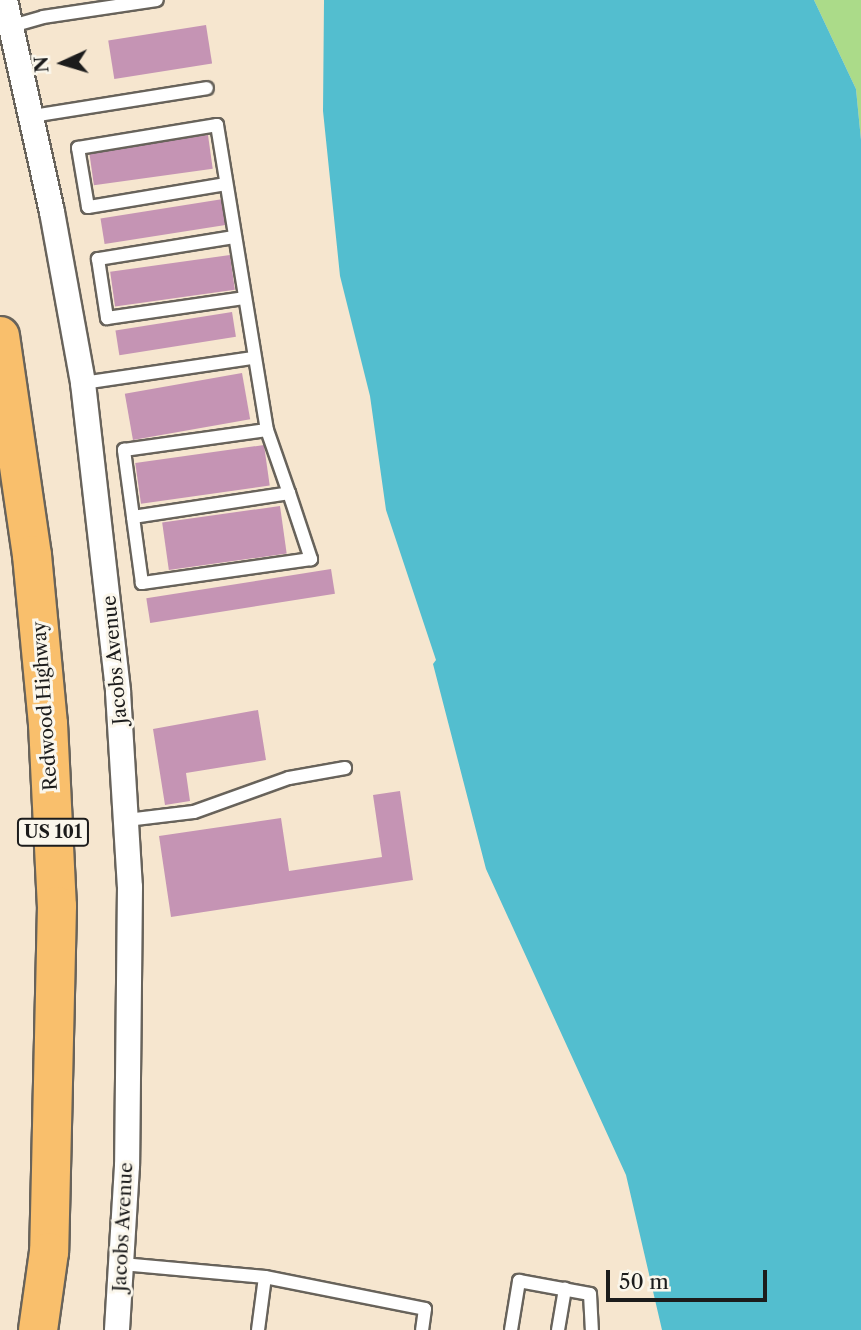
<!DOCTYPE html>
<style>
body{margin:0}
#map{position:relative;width:861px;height:1330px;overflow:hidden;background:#f6e6cf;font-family:"Libre Caslon Text",serif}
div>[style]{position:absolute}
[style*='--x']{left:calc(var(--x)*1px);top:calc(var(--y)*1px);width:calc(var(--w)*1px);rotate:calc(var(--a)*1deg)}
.green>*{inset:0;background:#abdb89}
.water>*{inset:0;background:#53becf}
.building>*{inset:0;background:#c594b4;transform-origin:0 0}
.roads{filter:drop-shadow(2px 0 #68635b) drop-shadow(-2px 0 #68635b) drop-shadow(0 2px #68635b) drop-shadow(0 -2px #68635b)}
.lane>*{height:12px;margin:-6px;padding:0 6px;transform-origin:6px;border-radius:6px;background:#fff}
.street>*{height:24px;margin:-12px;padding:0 12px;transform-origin:12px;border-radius:12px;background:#fff}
.highway>*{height:38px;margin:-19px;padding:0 19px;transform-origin:19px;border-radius:19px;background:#f9bf6c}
span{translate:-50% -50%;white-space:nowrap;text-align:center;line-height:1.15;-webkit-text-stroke:6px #fbf7ec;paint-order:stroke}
.shield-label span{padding:2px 5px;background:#fbf7ec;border:2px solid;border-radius:5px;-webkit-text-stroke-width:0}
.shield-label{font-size:18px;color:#1c1c1c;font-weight:700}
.street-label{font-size:19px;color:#1c1c1c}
.north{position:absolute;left:28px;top:28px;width:70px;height:70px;-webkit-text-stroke:5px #fbf7ec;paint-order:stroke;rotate:266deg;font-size:19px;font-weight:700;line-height:28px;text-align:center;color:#1c1c1c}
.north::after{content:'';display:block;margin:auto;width:24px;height:32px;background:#1c1c1c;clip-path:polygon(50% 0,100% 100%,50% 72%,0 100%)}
.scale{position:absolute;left:606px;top:1270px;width:161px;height:32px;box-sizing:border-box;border:4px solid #1c1c1c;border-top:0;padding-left:9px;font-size:21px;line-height:24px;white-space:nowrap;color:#1c1c1c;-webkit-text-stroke:5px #fbf7ec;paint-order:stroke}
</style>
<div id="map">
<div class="green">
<div style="clip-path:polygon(814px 0,861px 0,861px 140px,856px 89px)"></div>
</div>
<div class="water">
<div style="clip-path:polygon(324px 0,814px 0,856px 89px,861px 140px,861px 1330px,662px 1330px,626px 1175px,486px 869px,433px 664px,436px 660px,386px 510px,370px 396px,340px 276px,323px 111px)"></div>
</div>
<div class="building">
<div style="left:206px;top:25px;width:39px;height:99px;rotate:81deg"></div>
<div style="left:208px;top:135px;width:34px;height:120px;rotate:82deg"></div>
<div style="left:223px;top:199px;width:26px;height:124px;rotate:81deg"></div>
<div style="left:230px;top:255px;width:35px;height:121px;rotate:82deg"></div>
<div style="left:232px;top:312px;width:25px;height:118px;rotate:81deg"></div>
<div style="left:242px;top:373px;width:47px;height:119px;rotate:80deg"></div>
<div style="left:264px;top:445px;width:41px;height:130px;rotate:82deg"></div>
<div style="left:280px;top:506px;width:48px;height:119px;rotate:82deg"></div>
<div style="left:331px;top:569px;width:25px;height:187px;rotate:81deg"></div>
<div style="clip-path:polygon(258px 710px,266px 760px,186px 773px,190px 801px,165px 805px,153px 729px)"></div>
<div style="clip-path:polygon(400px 791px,413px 880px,171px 917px,159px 836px,281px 818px,289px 871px,382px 857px,373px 795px)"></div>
</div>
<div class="roads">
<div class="lane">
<div style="--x:12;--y:26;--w:32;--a:-16"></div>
<div style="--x:43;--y:17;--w:115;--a:-8.5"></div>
<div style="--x:33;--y:116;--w:176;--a:-9.1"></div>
<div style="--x:226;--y:184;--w:140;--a:170.5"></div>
<div style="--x:88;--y:207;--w:60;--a:-99.6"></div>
<div style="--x:78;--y:148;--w:141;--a:-9.4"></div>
<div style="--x:217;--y:125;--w:309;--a:80.7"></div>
<div style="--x:267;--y:430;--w:67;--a:70.8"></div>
<div style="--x:289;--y:493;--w:70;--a:71.6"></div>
<div style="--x:311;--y:559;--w:171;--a:171.9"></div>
<div style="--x:142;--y:583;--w:67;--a:-97.8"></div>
<div style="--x:133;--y:517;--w:158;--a:-8.7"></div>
<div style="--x:234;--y:237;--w:138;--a:170.8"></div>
<div style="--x:98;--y:259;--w:60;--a:81.3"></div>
<div style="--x:107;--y:318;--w:138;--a:-8.3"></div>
<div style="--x:83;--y:383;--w:172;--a:-8.4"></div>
<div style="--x:133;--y:517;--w:68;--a:-97.7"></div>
<div style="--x:124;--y:450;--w:144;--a:-8"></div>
<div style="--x:127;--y:820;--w:67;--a:-6.8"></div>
<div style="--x:194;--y:812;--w:101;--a:-19.7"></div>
<div style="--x:289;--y:778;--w:57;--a:-10.1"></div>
<div style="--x:122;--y:1264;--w:144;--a:5.2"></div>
<div style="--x:265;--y:1277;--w:163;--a:11.3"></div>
<div style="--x:425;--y:1309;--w:21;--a:98"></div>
<div style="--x:258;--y:1330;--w:53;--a:-82.5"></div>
<div style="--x:511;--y:1330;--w:50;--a:-80.7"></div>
<div style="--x:519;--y:1281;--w:72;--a:10.4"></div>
<div style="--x:590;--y:1294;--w:36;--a:87"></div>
<div style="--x:558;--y:1330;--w:42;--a:-80.3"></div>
</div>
<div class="street">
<div style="--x:5;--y:0;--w:217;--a:77.5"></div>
<div style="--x:52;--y:212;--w:174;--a:79.7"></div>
<div style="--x:83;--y:383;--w:311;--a:83.5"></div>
<div style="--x:118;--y:692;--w:195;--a:86.5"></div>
<div style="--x:130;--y:887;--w:279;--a:90.6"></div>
<div style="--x:127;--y:1166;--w:164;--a:93.5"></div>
</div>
<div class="highway">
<div style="--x:0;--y:336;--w:221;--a:81.7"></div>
<div style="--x:32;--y:555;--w:170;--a:84.6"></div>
<div style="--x:48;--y:724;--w:182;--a:87.2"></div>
<div style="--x:57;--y:906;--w:346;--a:91.3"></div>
<div style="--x:49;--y:1252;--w:79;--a:98"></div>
</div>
</div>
<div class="shield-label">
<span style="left:53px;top:832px">US 101</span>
</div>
<div class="street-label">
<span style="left:115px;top:660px;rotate:-95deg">Jacobs Avenue</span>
<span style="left:45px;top:706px;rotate:-94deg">Redwood Highway</span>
<span style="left:123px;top:1227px;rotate:-87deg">Jacobs Avenue</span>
</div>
<div class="north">N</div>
<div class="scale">50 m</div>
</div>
